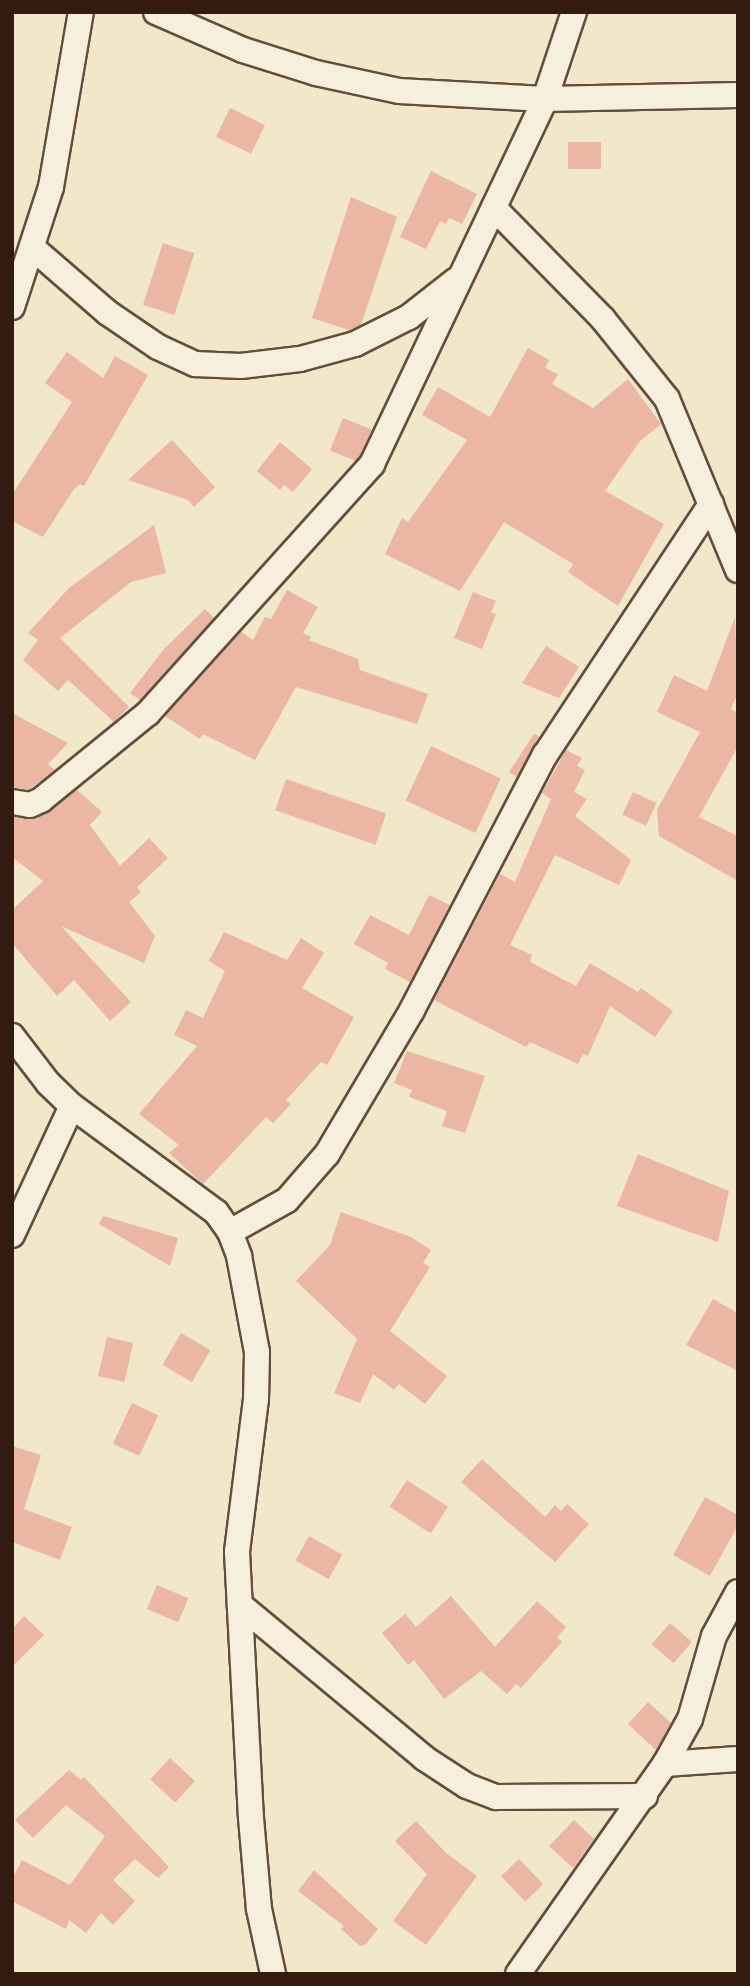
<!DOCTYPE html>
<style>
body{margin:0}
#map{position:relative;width:750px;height:1986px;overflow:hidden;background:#f1e7c9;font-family:"IM FELL Double Pica",serif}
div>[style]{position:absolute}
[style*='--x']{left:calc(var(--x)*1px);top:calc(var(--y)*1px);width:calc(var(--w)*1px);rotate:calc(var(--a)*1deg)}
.building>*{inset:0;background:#ebb7a2;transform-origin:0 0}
.roads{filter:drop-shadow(2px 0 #634e3e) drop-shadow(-2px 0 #634e3e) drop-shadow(0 2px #634e3e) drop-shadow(0 -2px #634e3e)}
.street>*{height:24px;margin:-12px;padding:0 12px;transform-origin:12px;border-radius:12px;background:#f6efdc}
span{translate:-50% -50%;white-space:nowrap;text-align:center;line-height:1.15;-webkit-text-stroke:5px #f6efdc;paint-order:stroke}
.frame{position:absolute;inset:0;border:14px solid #341b10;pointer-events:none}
</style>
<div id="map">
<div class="building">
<div style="left:230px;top:108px;width:39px;height:32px;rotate:26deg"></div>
<div style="left:568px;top:142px;width:33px;height:27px"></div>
<div style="clip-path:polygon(431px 171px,477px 194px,462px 224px,449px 218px,446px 224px,440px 221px,426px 249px,400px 237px)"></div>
<div style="clip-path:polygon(351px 197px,397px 217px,361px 325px,349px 330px,312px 318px)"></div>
<div style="left:163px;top:243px;width:33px;height:65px;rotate:18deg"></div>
<div style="clip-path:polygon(528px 348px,549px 360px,545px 368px,558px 374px,552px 384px,593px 408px,628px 379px,661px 424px,640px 441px,605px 491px,664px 524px,618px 606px,568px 572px,573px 564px,504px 522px,460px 591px,385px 554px,402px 518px,408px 522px,467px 440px,422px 415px,438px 387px,490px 417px)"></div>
<div style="clip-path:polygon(67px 352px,103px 378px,115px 356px,148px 375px,84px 486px,80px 484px,74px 489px,43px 537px,12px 521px,12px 495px,72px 402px,45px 383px)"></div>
<div style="left:343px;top:418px;width:31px;height:35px;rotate:22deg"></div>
<div style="clip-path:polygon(172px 440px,215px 487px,194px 507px,188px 500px,128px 480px)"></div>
<div style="clip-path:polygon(280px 442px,312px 469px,293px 492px,284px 485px,280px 490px,257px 471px)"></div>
<div style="clip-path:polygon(154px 525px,166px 573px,131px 582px,60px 638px,129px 707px,114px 722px,68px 680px,58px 691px,23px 660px,38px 640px,28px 633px,69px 588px)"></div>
<div style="clip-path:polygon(287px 590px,318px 607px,303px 633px,311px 637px,309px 640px,358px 659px,360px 670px,428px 694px,417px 724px,296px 687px,255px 760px,203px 734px,200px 739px,165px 716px,241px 632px,253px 640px,265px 617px,271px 619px)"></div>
<div style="clip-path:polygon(473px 592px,496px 601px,491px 612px,496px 614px,482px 649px,454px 638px)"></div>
<div style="clip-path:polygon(205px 609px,214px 618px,140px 700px,130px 693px,164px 649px)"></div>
<div style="clip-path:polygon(735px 617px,738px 692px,731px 709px,738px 713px,738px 746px,699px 817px,738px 836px,738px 881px,659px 836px,657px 810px,700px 732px,657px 712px,674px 675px,707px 691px)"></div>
<div style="clip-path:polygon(546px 646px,579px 667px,559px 698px,522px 683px)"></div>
<div style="clip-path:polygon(12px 713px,68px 743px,48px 764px,55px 770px,28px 790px,12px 787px)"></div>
<div style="clip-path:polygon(534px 734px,539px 736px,517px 777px,509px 772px)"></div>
<div style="left:431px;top:746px;width:77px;height:60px;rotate:25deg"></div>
<div style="clip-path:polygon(566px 750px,582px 758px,577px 766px,585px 770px,574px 792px,587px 799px,575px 816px,631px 860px,619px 885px,555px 855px,510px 945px,532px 955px,530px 962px,576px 986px,590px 963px,638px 992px,641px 988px,673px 1011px,655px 1037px,610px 1006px,588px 1056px,583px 1054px,578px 1064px,530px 1042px,526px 1047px,434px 1000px,500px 874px,515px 882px,551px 799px,542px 793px)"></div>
<div style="left:286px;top:779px;width:106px;height:33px;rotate:19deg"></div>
<div style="clip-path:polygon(77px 790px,102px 812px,90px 825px,120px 866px,149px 838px,168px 858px,137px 887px,141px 892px,129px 902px,155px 936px,144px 963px,61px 926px,131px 1002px,110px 1021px,74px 980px,57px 996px,12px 943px,12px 910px,43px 881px,12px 857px,12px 817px,36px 819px)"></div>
<div style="left:633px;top:792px;width:26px;height:25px;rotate:25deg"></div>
<div style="clip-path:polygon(429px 895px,450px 905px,410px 982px,385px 969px,388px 963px,354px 944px,370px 915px,409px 935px)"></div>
<div style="clip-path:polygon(224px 932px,287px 960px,301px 938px,324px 953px,302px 988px,354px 1017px,327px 1065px,321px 1062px,286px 1100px,291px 1104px,273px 1123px,266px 1117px,203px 1184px,169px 1153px,179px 1145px,139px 1114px,197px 1046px,174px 1035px,186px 1010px,203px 1018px,225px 971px,209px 961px)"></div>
<div style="clip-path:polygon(407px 1051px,485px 1076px,465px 1133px,442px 1126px,447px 1111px,409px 1097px,412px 1090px,394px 1083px)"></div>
<div style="clip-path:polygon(638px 1154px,729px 1191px,718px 1242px,617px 1206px)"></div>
<div style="clip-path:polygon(341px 1212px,411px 1237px,431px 1250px,423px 1263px,430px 1267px,390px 1331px,447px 1376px,425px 1404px,399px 1384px,394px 1390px,373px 1374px,360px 1403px,334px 1393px,357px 1339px,296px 1281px,330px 1245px)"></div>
<div style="clip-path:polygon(103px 1216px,178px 1238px,170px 1266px,99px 1224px)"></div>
<div style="clip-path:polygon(713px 1299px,738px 1313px,738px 1371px,686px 1345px)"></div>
<div style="left:181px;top:1333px;width:34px;height:37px;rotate:30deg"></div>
<div style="left:107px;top:1337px;width:27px;height:40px;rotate:13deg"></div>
<div style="left:132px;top:1403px;width:29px;height:45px;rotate:25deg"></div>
<div style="clip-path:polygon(12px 1446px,41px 1455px,24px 1509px,72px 1527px,60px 1560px,12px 1542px)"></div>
<div style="clip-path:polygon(482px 1459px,545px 1517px,555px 1505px,561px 1511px,567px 1504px,589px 1524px,555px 1562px,461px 1482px)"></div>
<div style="left:407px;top:1480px;width:49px;height:32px;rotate:33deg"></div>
<div style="clip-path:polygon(705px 1497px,738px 1515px,738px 1525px,710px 1576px,673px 1555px)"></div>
<div style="left:309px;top:1536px;width:38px;height:28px;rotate:29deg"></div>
<div style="left:157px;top:1585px;width:34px;height:26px;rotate:23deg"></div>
<div style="clip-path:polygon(451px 1596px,495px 1647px,537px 1601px,566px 1627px,557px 1637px,562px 1642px,521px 1688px,516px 1684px,507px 1694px,481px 1671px,444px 1699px,414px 1660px,408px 1665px,382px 1633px,405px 1614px,416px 1627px)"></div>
<div style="clip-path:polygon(24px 1616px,44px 1635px,12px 1667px,12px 1629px)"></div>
<div style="left:670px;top:1623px;width:29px;height:28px;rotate:41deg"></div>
<div style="clip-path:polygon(648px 1702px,671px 1723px,656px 1750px,628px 1724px)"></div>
<div style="left:170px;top:1758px;width:34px;height:29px;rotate:43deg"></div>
<div style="clip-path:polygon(69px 1770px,81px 1780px,84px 1777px,169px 1867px,158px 1878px,135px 1859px,113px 1880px,135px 1901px,113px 1925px,101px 1913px,86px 1933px,69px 1920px,66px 1929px,12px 1901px,12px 1879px,22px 1860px,70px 1885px,105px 1836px,66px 1805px,33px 1838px,15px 1820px)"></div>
<div style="clip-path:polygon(574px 1820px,594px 1839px,573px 1868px,549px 1846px)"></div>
<div style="clip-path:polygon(416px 1821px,446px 1853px,477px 1876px,426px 1945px,393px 1921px,427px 1874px,395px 1841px)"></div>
<div style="left:519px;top:1859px;width:35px;height:25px;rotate:46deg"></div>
<div style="clip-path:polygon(314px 1870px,378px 1929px,366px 1944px,360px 1946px,341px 1929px,344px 1926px,298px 1891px)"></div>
</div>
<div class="roads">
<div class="street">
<div style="--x:156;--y:12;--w:95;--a:23.6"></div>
<div style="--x:243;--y:50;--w:77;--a:17.5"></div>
<div style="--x:316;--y:73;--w:85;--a:12.2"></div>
<div style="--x:399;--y:91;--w:146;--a:3.1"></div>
<div style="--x:545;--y:99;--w:193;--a:-1.2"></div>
<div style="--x:494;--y:208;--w:156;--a:45.5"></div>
<div style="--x:603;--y:319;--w:102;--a:51.3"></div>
<div style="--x:667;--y:399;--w:185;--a:67.5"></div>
<div style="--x:34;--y:249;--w:98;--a:40.9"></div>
<div style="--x:108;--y:313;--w:60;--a:34.2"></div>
<div style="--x:158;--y:347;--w:41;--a:24.7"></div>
<div style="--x:195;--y:364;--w:46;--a:2.5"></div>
<div style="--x:241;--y:366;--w:59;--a:-6.8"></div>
<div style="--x:300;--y:359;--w:57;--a:-15.3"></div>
<div style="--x:355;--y:344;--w:60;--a:-26.6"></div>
<div style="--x:409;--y:317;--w:60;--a:-38.2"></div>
<div style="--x:12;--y:307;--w:126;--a:-72"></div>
<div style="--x:51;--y:187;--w:178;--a:-80.3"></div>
<div style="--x:12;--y:802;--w:18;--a:9"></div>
<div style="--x:30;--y:805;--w:12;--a:-24"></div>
<div style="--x:41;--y:800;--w:138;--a:-39.1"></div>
<div style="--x:148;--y:713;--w:335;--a:-48"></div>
<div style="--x:372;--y:464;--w:404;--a:-64.6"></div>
<div style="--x:545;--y:99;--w:92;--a:-71.6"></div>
<div style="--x:12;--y:1036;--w:59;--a:52.5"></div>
<div style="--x:48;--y:1083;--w:33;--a:44"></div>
<div style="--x:72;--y:1106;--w:179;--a:36.4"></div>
<div style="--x:216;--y:1212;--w:24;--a:55"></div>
<div style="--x:230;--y:1232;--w:26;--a:69"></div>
<div style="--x:239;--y:1256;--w:98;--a:79.4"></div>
<div style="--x:257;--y:1352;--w:47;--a:91.2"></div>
<div style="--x:256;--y:1399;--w:154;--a:97.1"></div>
<div style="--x:237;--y:1552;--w:266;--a:87"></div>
<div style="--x:251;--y:1818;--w:91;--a:85"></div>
<div style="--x:259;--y:1909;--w:66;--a:77.8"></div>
<div style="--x:230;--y:1232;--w:65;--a:-29.3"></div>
<div style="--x:287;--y:1200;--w:61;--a:-49"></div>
<div style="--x:327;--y:1154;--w:167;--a:-59.4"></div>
<div style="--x:412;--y:1010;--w:288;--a:-62.5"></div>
<div style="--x:545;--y:755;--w:301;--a:-56.5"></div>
<div style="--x:12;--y:1235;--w:142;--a:-65.1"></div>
<div style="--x:240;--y:1605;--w:239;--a:39.7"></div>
<div style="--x:424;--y:1758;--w:51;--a:33.1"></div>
<div style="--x:467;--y:1786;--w:31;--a:21"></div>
<div style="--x:496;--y:1797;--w:149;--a:-0.4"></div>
<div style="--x:665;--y:1764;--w:73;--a:-3.9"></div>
<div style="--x:518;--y:1974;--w:256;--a:-55"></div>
<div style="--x:665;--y:1764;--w:51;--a:-60.9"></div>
<div style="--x:690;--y:1719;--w:86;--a:-73.9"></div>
<div style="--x:714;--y:1636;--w:50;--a:-61.4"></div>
</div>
</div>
<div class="frame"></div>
</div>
